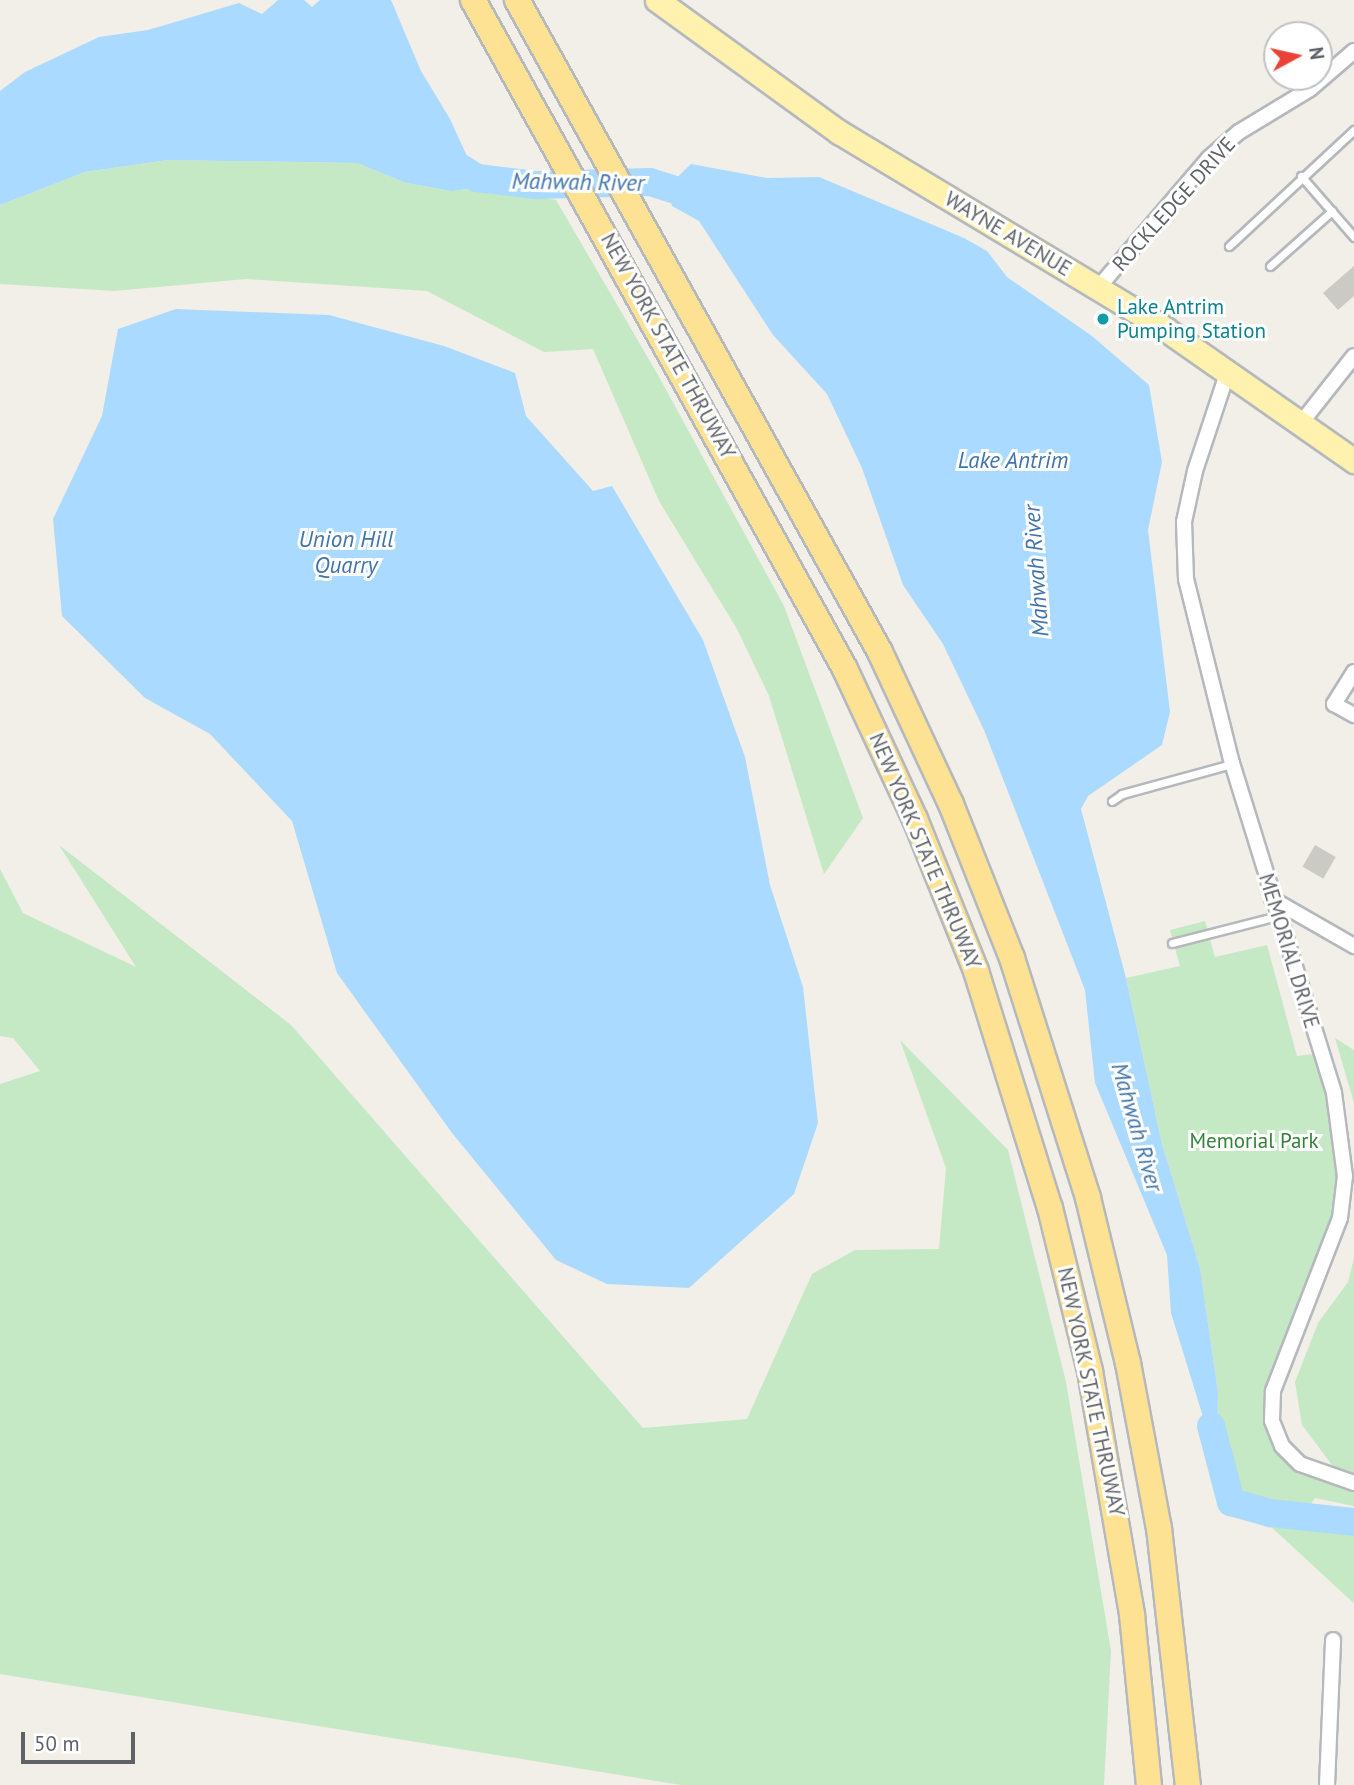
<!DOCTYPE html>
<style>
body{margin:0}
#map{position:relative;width:1354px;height:1785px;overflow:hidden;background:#f1efe8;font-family:"PT Sans",sans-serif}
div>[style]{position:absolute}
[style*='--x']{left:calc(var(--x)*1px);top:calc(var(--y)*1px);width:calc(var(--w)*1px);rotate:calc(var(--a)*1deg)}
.green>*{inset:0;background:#c5e8c5}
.water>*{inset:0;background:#aadaff}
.river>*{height:28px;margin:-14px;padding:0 14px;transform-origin:14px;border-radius:14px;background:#aadaff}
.building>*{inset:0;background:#cccac5;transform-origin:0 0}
.roads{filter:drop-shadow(2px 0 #b5b8bc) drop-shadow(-2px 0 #b5b8bc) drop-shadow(0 2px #b5b8bc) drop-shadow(0 -2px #b5b8bc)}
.lane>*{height:7px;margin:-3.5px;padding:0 3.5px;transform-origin:3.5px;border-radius:3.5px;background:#fff}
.street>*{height:14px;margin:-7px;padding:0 7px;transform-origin:7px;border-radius:7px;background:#fff}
.primary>*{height:23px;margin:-11.5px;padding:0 11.5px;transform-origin:11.5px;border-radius:11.5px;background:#fff2af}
.highway>*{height:24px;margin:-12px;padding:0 12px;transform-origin:12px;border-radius:12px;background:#fde293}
.dots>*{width:19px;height:19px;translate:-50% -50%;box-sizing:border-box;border:4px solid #fff;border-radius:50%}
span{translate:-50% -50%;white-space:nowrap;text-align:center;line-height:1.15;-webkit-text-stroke:6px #fff;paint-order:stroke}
.street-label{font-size:21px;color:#5f6368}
.culture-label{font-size:21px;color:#0d838f}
.left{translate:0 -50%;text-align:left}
.park-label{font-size:21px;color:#348238}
.water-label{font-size:23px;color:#4174aa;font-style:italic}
.north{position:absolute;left:1263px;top:21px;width:70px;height:70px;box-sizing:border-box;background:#fff;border:2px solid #bfc1c3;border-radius:50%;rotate:82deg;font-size:19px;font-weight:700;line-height:28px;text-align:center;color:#5f6368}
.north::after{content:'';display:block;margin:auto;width:24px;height:32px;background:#ea4335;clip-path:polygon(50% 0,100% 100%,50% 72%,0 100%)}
.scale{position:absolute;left:21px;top:1732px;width:114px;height:32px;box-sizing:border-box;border:4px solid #5f6368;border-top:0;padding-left:9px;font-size:21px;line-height:24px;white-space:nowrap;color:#5f6368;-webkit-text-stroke:5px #fff;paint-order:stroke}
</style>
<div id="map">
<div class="green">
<div style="clip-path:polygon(168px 160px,357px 163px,406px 183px,452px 191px,476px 188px,556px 200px,658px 375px,784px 606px,863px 818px,824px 874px,769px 696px,737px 629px,659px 501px,593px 349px,544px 352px,427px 291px,246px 279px,114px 291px,0 284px,0 205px,85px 172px)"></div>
<div style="clip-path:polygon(59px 845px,291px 1025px,643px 1428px,747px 1419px,812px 1274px,855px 1250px,939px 1249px,946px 1168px,900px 1040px,1008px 1150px,1066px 1382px,1111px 1651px,1104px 1785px,681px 1785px,0 1674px,0 1084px,40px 1071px,13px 1038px,0 1036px,0 869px,23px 913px,136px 967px)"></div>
<div style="clip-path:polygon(1205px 921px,1215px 957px,1267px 945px,1297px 1056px,1321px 1053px,1343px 1133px,1340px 1218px,1273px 1391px,1282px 1446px,1328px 1476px,1332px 1465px,1302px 1425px,1295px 1382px,1318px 1323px,1348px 1282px,1354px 1258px,1354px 1506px,1315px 1498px,1303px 1516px,1231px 1502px,1217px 1462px,1218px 1392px,1200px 1268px,1162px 1144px,1126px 978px,1180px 966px,1170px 930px)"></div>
<div style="clip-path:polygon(1335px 1038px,1354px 1050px,1354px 1103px)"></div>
<div style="clip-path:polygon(1268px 1524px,1354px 1531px,1354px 1603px,1347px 1597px)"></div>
</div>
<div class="water">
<div style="clip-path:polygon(278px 0,304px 0,312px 7px,320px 0,391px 0,421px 71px,450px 119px,477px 178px,476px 188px,452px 191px,406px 183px,357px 163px,168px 160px,85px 172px,0 205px,0 91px,25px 72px,99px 37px,148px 30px,239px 3px,262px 14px)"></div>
<div style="clip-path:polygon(691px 164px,767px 178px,819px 177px,964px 238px,987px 251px,1007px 277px,1092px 336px,1149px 385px,1162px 462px,1148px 530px,1170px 712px,1162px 745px,1088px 796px,1081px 809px,1126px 978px,1162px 1144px,1200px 1268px,1218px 1392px,1217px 1462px,1171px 1313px,1167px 1255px,1095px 1083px,1085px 990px,984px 730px,943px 644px,903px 585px,862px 468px,827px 394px,773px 335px,699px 221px,672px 206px,667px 187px)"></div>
<div style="clip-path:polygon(176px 309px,329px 315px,444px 346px,515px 373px,526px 416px,593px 491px,612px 486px,703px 640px,745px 757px,770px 885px,803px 987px,818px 1123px,794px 1194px,689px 1288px,607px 1284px,556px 1260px,452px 1133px,337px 973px,292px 821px,210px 734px,145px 698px,62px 616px,53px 519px,102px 416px,118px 329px)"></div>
</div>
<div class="river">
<div style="--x:445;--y:158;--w:38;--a:32"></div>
<div style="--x:477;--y:178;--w:59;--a:6.8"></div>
<div style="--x:536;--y:185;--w:114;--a:-1.5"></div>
<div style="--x:650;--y:182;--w:57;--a:17.5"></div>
<div style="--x:1211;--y:1426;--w:79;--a:75.3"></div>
<div style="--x:1231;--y:1502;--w:41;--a:15.8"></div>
<div style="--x:1270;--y:1513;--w:84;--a:6.1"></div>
</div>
<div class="building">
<div style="clip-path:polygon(1354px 266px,1354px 296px,1338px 310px,1323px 293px)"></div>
<div style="left:1315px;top:845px;width:24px;height:25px;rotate:30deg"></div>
</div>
<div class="roads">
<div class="lane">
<div style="--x:1301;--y:176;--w:81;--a:49"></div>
<div style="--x:1229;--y:246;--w:171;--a:-42.9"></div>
<div style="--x:1270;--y:266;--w:83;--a:-41.6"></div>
<div style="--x:1112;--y:801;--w:12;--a:-35"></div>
<div style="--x:1122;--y:794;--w:114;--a:-15.3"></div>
<div style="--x:1172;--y:943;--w:108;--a:-14.4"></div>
</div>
<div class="street">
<div style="--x:1098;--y:288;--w:171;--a:-49.5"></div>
<div style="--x:1209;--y:158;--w:40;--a:-41"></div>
<div style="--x:1239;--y:132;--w:83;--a:-31.2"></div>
<div style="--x:1310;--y:89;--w:58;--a:-40.8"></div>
<div style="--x:1228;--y:371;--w:105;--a:108.3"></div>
<div style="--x:1195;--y:471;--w:52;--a:102.2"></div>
<div style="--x:1184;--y:522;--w:57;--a:88"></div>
<div style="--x:1186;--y:579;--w:190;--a:76"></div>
<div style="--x:1232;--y:763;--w:345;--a:72.8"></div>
<div style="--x:1334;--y:1093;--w:84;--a:82.5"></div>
<div style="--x:1345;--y:1176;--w:42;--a:96.8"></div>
<div style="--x:1340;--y:1218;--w:186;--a:111.2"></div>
<div style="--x:1273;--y:1391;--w:30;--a:92"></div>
<div style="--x:1272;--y:1421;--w:27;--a:68"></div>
<div style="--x:1282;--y:1446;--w:25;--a:45"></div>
<div style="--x:1300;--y:1464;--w:57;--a:19.4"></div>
<div style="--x:1301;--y:423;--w:85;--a:-51.7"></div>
<div style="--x:1354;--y:672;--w:38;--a:122"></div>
<div style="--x:1334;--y:704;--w:23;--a:29"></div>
<div style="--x:1272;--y:899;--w:95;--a:29.8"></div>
<div style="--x:1327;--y:1785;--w:145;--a:-87.6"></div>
</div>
<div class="primary">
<div style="--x:657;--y:0;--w:225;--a:36"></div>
<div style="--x:839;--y:132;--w:381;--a:31.1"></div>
<div style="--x:1165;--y:329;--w:231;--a:34.9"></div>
</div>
<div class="highway">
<div style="--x:473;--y:0;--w:765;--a:60.92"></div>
<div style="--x:845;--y:669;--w:166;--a:65"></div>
<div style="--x:915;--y:819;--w:164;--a:68.1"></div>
<div style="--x:976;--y:971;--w:248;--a:72.7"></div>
<div style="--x:1050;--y:1208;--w:168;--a:76.2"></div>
<div style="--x:1090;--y:1371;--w:248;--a:80.2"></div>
<div style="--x:1132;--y:1615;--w:171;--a:84.3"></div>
<div style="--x:517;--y:0;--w:746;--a:60.89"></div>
<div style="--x:880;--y:652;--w:168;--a:65"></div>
<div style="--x:951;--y:804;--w:166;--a:68.4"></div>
<div style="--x:1012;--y:958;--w:252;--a:72.4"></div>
<div style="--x:1088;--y:1198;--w:170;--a:76.4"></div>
<div style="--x:1128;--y:1363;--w:168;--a:79.4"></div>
<div style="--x:1159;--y:1528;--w:259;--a:83.6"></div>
</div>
</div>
<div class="dots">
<div style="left:1103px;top:319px;background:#0f9aa8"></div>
</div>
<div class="street-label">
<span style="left:1174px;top:204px;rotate:-48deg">ROCKLEDGE DRIVE</span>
<span style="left:1008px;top:234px;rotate:31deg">WAYNE AVENUE</span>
<span style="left:668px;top:346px;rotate:61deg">NEW YORK STATE THRUWAY</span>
<span style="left:925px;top:851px;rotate:67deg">NEW YORK STATE THRUWAY</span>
<span style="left:1289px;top:951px;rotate:73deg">MEMORIAL DRIVE</span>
<span style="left:1091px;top:1392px;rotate:78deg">NEW YORK STATE THRUWAY</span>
</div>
<div class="culture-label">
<span class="left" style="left:1117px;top:319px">Lake Antrim<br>Pumping Station</span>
</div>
<div class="park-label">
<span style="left:1254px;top:1141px">Memorial Park</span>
</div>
<div class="water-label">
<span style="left:578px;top:182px;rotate:1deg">Mahwah River</span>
<span style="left:1013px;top:460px">Lake Antrim</span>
<span style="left:346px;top:552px">Union Hill<br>Quarry</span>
<span style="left:1036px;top:571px;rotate:-94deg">Mahwah River</span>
<span style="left:1137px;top:1127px;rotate:74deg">Mahwah River</span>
</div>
<div class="north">N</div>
<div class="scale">50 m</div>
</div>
